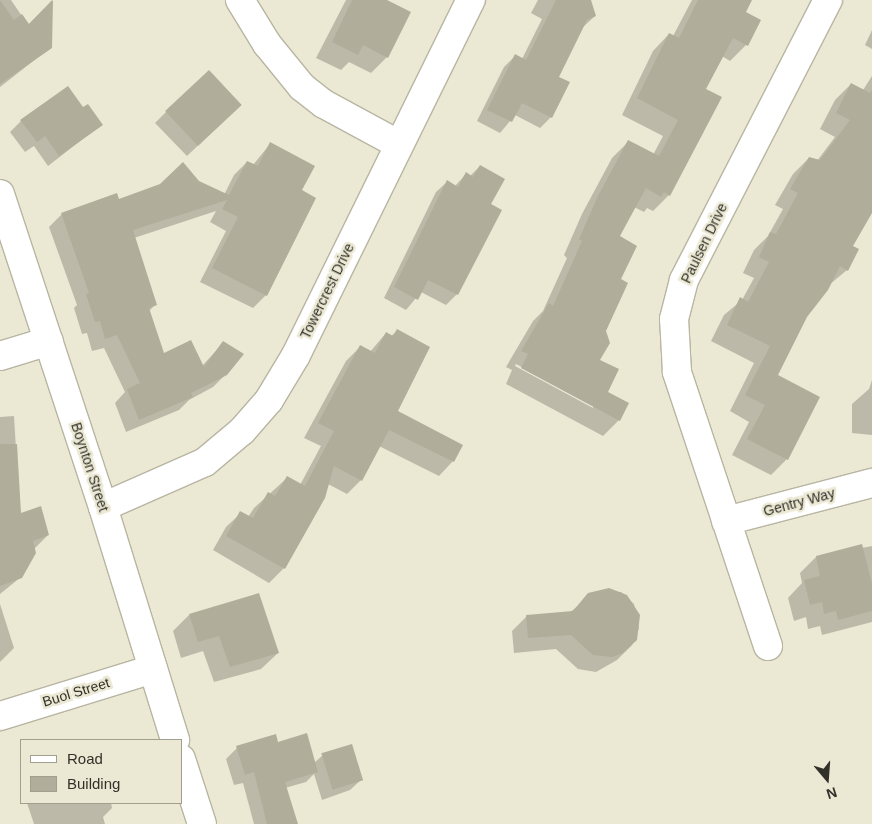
<!DOCTYPE html>
<style>
body{margin:0}
#map{position:relative;width:872px;height:824px;overflow:hidden;background:#ebe8d4;font-family:Arial,sans-serif}
div>[style]{position:absolute}
[style*='--x']{left:calc(var(--x)*1px);top:calc(var(--y)*1px);width:calc(var(--w)*1px);rotate:calc(var(--a)*1deg)}
.shadow>*{inset:0;background:#0003}
.building>*{inset:0;background:#b0ad9a;transform-origin:0 0}
.roads{filter:drop-shadow(1px 0 #b8b5a2) drop-shadow(-1px 0 #b8b5a2) drop-shadow(0 1px #b8b5a2) drop-shadow(0 -1px #b8b5a2)}
.minor>*{height:28px;margin:-14px;padding:0 14px;transform-origin:14px;border-radius:14px;background:#fff}
span{translate:-50% -50%;white-space:nowrap;text-align:center;line-height:1.15;-webkit-text-stroke:5px #ebe8d4;paint-order:stroke}
.street-label{font-size:14px;color:#323129}
.legend{position:absolute;left:20px;top:739px;width:162px;height:65px;box-sizing:border-box;background:#ebe8d4;border:1px solid #a19f90;margin:0;padding:6px 9px;list-style:none;font-size:15px;color:#323129}
.legend li{display:flex;align-items:center;gap:10px;height:25px}
.legend b{width:25px;border:1px solid #a19f90}
.north{position:absolute;left:802px;top:754px;width:50px;height:50px;-webkit-text-stroke:4px #ebe8d4;paint-order:stroke;rotate:162deg;font-size:14px;font-weight:700;line-height:20px;text-align:center;color:#323129}
.north::after{content:'';display:block;margin:auto;width:18px;height:22px;background:#323129;clip-path:polygon(50% 0,100% 100%,50% 72%,0 100%)}
</style>
<div id="map">
<div class="shadow">
<div style="clip-path:polygon(0 0,11px 0,28px 25px,52px 0,50px 48px,0 87px)"></div>
<div style="clip-path:polygon(346px 0,385px 0,387px 57px,371px 73px,349px 62px,341px 70px,316px 58px)"></div>
<div style="clip-path:polygon(538px 0,590px 0,595px 16px,582px 28px,557px 77px,551px 117px,540px 128px,515px 115px,500px 133px,477px 121px,504px 67px,515px 56px,522px 59px,542px 19px,531px 13px)"></div>
<div style="clip-path:polygon(evenodd,692px 0,751px 0,744px 12px,746px 45px,730px 61px,722px 56px,705px 89px,669px 195px,653px 211px,647px 208px,644px 212px,634px 207px,618px 237px,599px 360px,606px 393px,619px 420px,603px 436px,506px 384px,512px 370px,506px 367px,533px 321px,543px 311px,567px 258px,564px 255px,582px 214px,612px 158px,628px 142px,653px 155px,663px 136px,622px 115px,653px 51px,669px 34px,673px 36px,692px 0,516px 364px,593px 405px,593px 408px,515px 366px,516px 364px)"></div>
<div style="clip-path:polygon(872px 30px,872px 49px,865px 45px)"></div>
<div style="clip-path:polygon(872px 76px,872px 210px,851px 246px,847px 270px,829px 285px,806px 316px,776px 376px,787px 459px,771px 475px,732px 455px,749px 422px,730px 411px,754px 363px,711px 341px,724px 315px,742px 300px,754px 278px,743px 273px,754px 250px,768px 236px,783px 209px,775px 205px,793px 174px,809px 158px,817px 161px,835px 137px,820px 129px,835px 100px,851px 84px,863px 90px)"></div>
<div style="clip-path:polygon(83px 109px,101px 125px,48px 166px,34px 146px,25px 152px,10px 132px,21px 121px)"></div>
<div style="clip-path:polygon(166px 112px,229px 116px,187px 156px,155px 123px)"></div>
<div style="clip-path:polygon(270px 144px,300px 191px,266px 295px,253px 308px,200px 282px,226px 231px,210px 222px,216px 211px,134px 238px,155px 305px,149px 311px,163px 354px,202px 366px,224px 342px,226px 374px,213px 387px,189px 400px,179px 410px,126px 432px,115px 403px,125px 392px,104px 348px,92px 351px,87px 333px,82px 334px,74px 308px,77px 305px,49px 227px,62px 214px,198px 182px,224px 195px,234px 175px,247px 162px,253px 165px)"></div>
<div style="clip-path:polygon(480px 166px,457px 294px,446px 305px,421px 292px,406px 310px,384px 298px,436px 192px,447px 182px,455px 186px,466px 174px,470px 176px)"></div>
<div style="clip-path:polygon(397px 331px,396px 412px,453px 461px,439px 476px,379px 446px,361px 480px,347px 494px,328px 484px,324px 498px,284px 568px,269px 583px,213px 550px,226px 527px,241px 513px,248px 517px,254px 508px,287px 478px,300px 485px,321px 446px,304px 438px,346px 361px,360px 347px,370px 352px,386px 333px,391px 336px)"></div>
<div style="clip-path:polygon(872px 380px,872px 435px,852px 433px,852px 404px,869px 389px)"></div>
<div style="clip-path:polygon(14px 416px,20px 515px,48px 535px,34px 549px,21px 577px,0 594px,0 417px)"></div>
<div style="clip-path:polygon(872px 546px,872px 622px,822px 635px,820px 626px,808px 629px,806px 617px,794px 621px,788px 598px,802px 583px,800px 573px,816px 557px)"></div>
<div style="clip-path:polygon(597px 591px,621px 592px,634px 604px,639px 628px,632px 645px,617px 660px,596px 672px,578px 669px,556px 649px,514px 653px,512px 631px,527px 616px,569px 613px)"></div>
<div style="clip-path:polygon(0 604px,14px 648px,0 662px)"></div>
<div style="clip-path:polygon(189px 615px,278px 653px,261px 669px,214px 682px,203px 651px,181px 658px,173px 631px)"></div>
<div style="clip-path:polygon(277px 743px,314px 763px,323px 755px,362px 779px,350px 790px,322px 800px,314px 774px,306px 782px,285px 788px,296px 824px,254px 824px,243px 783px,234px 785px,226px 759px,237px 748px)"></div>
<div style="clip-path:polygon(27px 803px,111px 803px,112px 808px,103px 817px,105px 824px,34px 824px)"></div>
</div>
<div class="building">
<div style="clip-path:polygon(0 0,14px 20px,22px 14px,29px 24px,53px 0,52px 48px,0 84px)"></div>
<div style="clip-path:polygon(352px 0,387px 0,411px 12px,388px 58px,363px 45px,358px 55px,332px 42px)"></div>
<div style="clip-path:polygon(556px 0,591px 0,596px 16px,587px 20px,559px 77px,570px 82px,552px 118px,522px 103px,512px 122px,487px 110px,515px 54px,526px 60px)"></div>
<div style="clip-path:polygon(698px 0,752px 0,746px 12px,761px 20px,748px 46px,733px 38px,706px 89px,722px 97px,670px 196px,664px 192px,661px 197px,646px 188px,620px 236px,637px 246px,621px 279px,628px 283px,606px 331px,610px 343px,600px 360px,619px 369px,608px 392px,629px 403px,620px 421px,521px 368px,528px 354px,521px 351px,549px 303px,553px 306px,582px 241px,579px 239px,598px 196px,628px 140px,659px 156px,678px 120px,637px 98px,669px 33px,679px 38px)"></div>
<div style="left:209px;top:70px;width:48px;height:60px;rotate:47deg"></div>
<div style="clip-path:polygon(851px 83px,870px 93px,872px 90px,872px 213px,853px 246px,859px 249px,848px 271px,840px 266px,828px 290px,807px 317px,778px 375px,820px 397px,788px 460px,747px 439px,765px 405px,745px 395px,770px 346px,727px 325px,740px 297px,748px 302px,769px 262px,759px 257px,770px 232px,776px 234px,798px 193px,790px 189px,809px 157px,820px 160px,850px 120px,836px 113px)"></div>
<div style="clip-path:polygon(68px 86px,83px 107px,88px 104px,103px 125px,59px 156px,45px 136px,37px 142px,20px 120px)"></div>
<div style="clip-path:polygon(270px 142px,315px 166px,302px 190px,316px 198px,267px 296px,212px 268px,238px 217px,222px 209px,227px 200px,133px 230px,157px 305px,149px 308px,164px 353px,191px 340px,204px 367px,223px 341px,244px 354px,227px 375px,191px 393px,193px 397px,139px 420px,127px 389px,140px 383px,117px 335px,105px 339px,100px 321px,95px 322px,86px 294px,89px 293px,61px 213px,117px 193px,119px 199px,160px 184px,183px 162px,199px 181px,229px 195px,247px 161px,258px 166px)"></div>
<div style="clip-path:polygon(480px 165px,505px 179px,491px 204px,502px 210px,458px 295px,428px 280px,418px 300px,394px 287px,447px 180px,458px 187px,466px 172px,473px 177px)"></div>
<div style="clip-path:polygon(397px 329px,430px 347px,398px 411px,463px 445px,454px 462px,389px 430px,362px 481px,334px 466px,325px 498px,285px 569px,226px 536px,240px 511px,253px 518px,268px 492px,275px 496px,287px 476px,305px 486px,334px 431px,318px 423px,360px 345px,375px 353px,386px 332px,393px 336px)"></div>
<div style="clip-path:polygon(0 444px,17px 444px,21px 513px,41px 506px,49px 535px,33px 541px,36px 553px,22px 578px,0 586px)"></div>
<div style="clip-path:polygon(862px 544px,872px 584px,872px 611px,838px 620px,836px 611px,824px 614px,822px 602px,810px 605px,804px 580px,820px 576px,816px 556px)"></div>
<div style="clip-path:polygon(609px 588px,627px 595px,640px 615px,637px 640px,623px 653px,612px 657px,593px 655px,571px 635px,528px 638px,526px 615px,573px 611px,588px 593px)"></div>
<div style="clip-path:polygon(259px 593px,279px 653px,230px 667px,219px 636px,198px 642px,189px 614px)"></div>
<div style="clip-path:polygon(307px 733px,318px 772px,285px 782px,298px 824px,267px 824px,254px 772px,245px 775px,236px 746px,276px 734px,278px 742px)"></div>
<div style="left:352px;top:744px;width:38px;height:32px;rotate:73deg"></div>
</div>
<div class="roads">
<div class="minor">
<div style="--x:240;--y:0;--w:52;--a:58.5"></div>
<div style="--x:267;--y:44;--w:55;--a:50.9"></div>
<div style="--x:302;--y:87;--w:28;--a:38"></div>
<div style="--x:324;--y:104;--w:84;--a:28.4"></div>
<div style="--x:0;--y:194;--w:330;--a:71.8"></div>
<div style="--x:103;--y:507;--w:244;--a:72.8"></div>
<div style="--x:0;--y:356;--w:51;--a:-17"></div>
<div style="--x:103;--y:507;--w:111;--a:-23.8"></div>
<div style="--x:205;--y:462;--w:48;--a:-40"></div>
<div style="--x:242;--y:431;--w:41;--a:-48.9"></div>
<div style="--x:269;--y:400;--w:52;--a:-59"></div>
<div style="--x:296;--y:355;--w:396;--a:-63.8"></div>
<div style="--x:726;--y:521;--w:151;--a:-14.6"></div>
<div style="--x:768;--y:646;--w:289;--a:-108.4"></div>
<div style="--x:677;--y:372;--w:53;--a:-93.2"></div>
<div style="--x:674;--y:319;--w:40;--a:-75.6"></div>
<div style="--x:684;--y:280;--w:315;--a:-62.8"></div>
<div style="--x:0;--y:716;--w:160;--a:-17.1"></div>
<div style="--x:181;--y:759;--w:68;--a:72.1"></div>
</div>
</div>
<div class="street-label">
<span style="left:704px;top:243px;rotate:-64deg">Paulsen Drive</span>
<span style="left:327px;top:291px;rotate:-64deg">Towercrest Drive</span>
<span style="left:90px;top:467px;rotate:72deg">Boynton Street</span>
<span style="left:799px;top:502px;rotate:-15deg">Gentry Way</span>
<span style="left:76px;top:692px;rotate:-17deg">Buol Street</span>
</div>
<ul class="legend">
<li><b style="height:6px;background:#fff"></b>Road</li>
<li><b style="height:14px;background:#b0ad9a"></b>Building</li>
</ul>
<div class="north">N</div>
</div>
